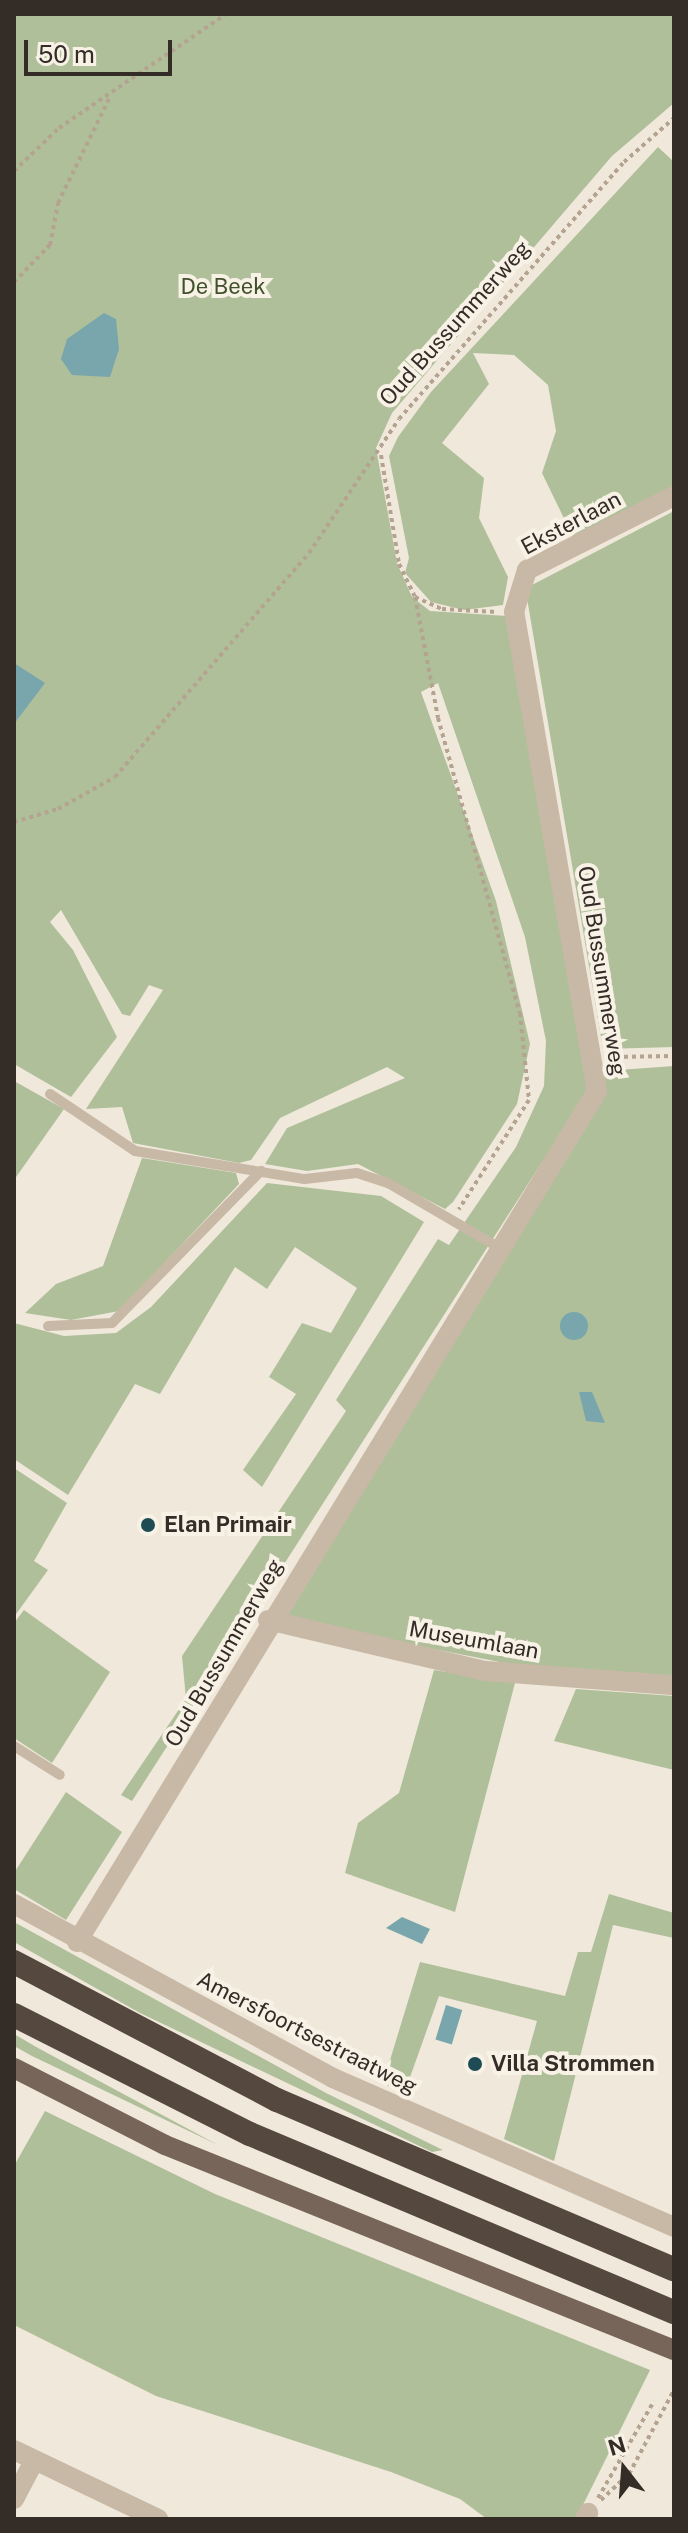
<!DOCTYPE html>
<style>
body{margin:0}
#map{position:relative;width:688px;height:2533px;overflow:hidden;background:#f0e8da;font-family:"Public Sans",sans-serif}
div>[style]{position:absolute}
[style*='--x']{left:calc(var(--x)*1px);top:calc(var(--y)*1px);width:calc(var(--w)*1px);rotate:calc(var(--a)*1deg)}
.green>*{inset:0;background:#afbf9a}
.water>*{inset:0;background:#79a5ad;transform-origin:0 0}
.round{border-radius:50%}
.path>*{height:4px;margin-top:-2px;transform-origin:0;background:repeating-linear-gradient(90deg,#b4a390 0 4px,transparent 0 8px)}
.service>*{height:10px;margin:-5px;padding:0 5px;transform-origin:5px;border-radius:5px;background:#c8b9a6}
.minor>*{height:20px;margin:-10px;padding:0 10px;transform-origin:10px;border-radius:10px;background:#c8b9a6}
.primary>*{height:20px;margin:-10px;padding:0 10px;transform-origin:10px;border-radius:10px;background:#766558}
.motorway>*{height:24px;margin:-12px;padding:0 12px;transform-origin:12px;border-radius:12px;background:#55483e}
.dots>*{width:22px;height:22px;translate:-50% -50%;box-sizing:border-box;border:4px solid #f8f2e6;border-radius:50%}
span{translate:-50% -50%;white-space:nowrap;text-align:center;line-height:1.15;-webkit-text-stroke:8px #f8f2e6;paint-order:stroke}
.park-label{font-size:22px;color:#40522b}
.street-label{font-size:22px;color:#342c27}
.poi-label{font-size:22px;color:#342c27;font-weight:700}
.left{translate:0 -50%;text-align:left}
.frame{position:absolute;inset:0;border:16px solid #342c27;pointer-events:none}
.north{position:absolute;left:584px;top:2429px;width:80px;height:80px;-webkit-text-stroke:6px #f8f2e6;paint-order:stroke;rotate:343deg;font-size:22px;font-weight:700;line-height:32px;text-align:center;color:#342c27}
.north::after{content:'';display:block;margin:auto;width:28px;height:36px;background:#342c27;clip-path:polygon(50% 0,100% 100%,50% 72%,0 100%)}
.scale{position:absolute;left:24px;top:40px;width:148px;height:36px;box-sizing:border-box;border:4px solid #342c27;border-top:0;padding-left:10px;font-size:24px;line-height:28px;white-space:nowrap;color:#342c27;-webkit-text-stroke:6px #f8f2e6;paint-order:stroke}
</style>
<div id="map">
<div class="green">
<div style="clip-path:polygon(14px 14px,674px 14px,674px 103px,612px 156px,392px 413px,376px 448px,397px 563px,412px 597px,430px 611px,507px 616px,589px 1089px,132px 1801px,121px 1795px,186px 1699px,182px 1656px,346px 1411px,336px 1400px,438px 1239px,449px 1245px,516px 1147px,544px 1086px,546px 1041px,525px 937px,438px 683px,421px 692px,496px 901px,530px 1044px,517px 1104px,453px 1202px,445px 1209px,358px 1164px,307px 1171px,265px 1164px,287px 1128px,405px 1078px,387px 1067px,280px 1118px,251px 1160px,239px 1163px,133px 1143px,122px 1107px,86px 1109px,163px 990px,149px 985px,130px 1016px,122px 1014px,61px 910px,50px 922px,73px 950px,117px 1037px,71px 1097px,14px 1064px)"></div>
<div style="clip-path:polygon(658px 147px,674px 162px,674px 486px,573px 537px,542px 473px,556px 431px,548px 385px,514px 355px,473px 353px,489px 384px,442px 443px,484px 478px,479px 518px,508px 577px,503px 605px,464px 610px,431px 602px,405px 573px,409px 558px,389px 456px,398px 437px,431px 392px)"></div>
<div style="clip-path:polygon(674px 511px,674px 1047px,603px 1049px,527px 598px,532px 585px)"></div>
<div style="clip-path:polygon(674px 1066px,674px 1679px,525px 1667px,281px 1619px,605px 1096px,604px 1071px)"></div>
<div style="clip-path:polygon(14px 1081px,64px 1109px,14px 1180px)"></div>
<div style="clip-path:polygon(142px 1158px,236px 1173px,239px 1184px,119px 1311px,71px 1320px,25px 1313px,56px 1284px,103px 1266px)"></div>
<div style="clip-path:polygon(267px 1183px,381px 1196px,424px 1222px,262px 1487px,243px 1470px,296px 1394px,269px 1377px,302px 1323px,331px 1333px,357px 1288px,295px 1247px,267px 1289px,235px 1267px,160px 1394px,135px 1384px,68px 1495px,14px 1459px,14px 1323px,64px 1336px,116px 1333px,151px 1307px)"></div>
<div style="clip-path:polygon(14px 1468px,67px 1503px,34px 1561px,48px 1570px,14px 1617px)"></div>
<div style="clip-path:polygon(24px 1610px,110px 1672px,52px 1763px,14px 1738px,14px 1623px)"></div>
<div style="clip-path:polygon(434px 1670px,515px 1683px,455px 1912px,345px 1873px,358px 1823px,399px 1793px)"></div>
<div style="clip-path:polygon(576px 1689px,674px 1696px,674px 1770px,554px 1741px)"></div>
<div style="clip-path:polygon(66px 1792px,122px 1832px,66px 1920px,14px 1889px,14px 1873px)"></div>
<div style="clip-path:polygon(609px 1894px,674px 1913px,674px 1938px,613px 1925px,554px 2161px,504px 2139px,537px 2021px,439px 1996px,404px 2094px,383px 2083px,420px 1962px,565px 1996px,578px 1952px,591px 1952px)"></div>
<div style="clip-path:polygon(14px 1922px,326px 2093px,443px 2150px,432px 2152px,140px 2013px,14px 1942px)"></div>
<div style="clip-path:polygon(14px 2034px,38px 2048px,218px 2145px,32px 2056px,14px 2046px)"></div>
<div style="clip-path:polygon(45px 2111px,215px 2194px,650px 2370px,576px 2519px,487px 2519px,460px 2499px,391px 2472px,156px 2396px,14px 2325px,14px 2166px)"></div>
</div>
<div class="water">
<div style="clip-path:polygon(104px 313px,116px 319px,119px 349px,110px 377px,72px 375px,61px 359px,67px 339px)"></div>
<div style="clip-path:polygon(14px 663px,45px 683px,14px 724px)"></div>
<div class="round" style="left:560px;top:1312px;width:28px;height:28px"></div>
<div style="clip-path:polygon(579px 1392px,592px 1392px,605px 1423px,586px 1421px)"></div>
<div style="clip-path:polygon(402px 1917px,430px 1929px,422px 1944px,386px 1928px)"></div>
<div style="left:446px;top:2005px;width:17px;height:36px;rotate:17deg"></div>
</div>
<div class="path">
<div style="--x:14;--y:171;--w:62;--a:-43.7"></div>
<div style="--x:59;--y:128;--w:202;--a:-34.3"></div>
<div style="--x:14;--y:282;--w:52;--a:-45.8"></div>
<div style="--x:50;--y:245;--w:43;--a:-79.2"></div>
<div style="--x:58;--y:203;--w:118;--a:-63.9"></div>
<div style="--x:381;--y:455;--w:110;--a:80.6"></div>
<div style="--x:399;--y:564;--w:37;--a:64"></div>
<div style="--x:415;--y:597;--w:30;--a:24"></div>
<div style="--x:442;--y:609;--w:55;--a:3.1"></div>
<div style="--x:415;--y:597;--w:123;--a:79.2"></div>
<div style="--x:438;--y:718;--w:306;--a:74.5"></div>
<div style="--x:520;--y:1013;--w:87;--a:84.1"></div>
<div style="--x:529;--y:1100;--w:130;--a:122.7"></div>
<div style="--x:14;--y:822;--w:46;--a:-16.5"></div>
<div style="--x:58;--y:809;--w:65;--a:-29.3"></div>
<div style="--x:115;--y:777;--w:296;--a:-49.1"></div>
<div style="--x:309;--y:553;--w:161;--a:-56.1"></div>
<div style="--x:399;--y:419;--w:342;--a:-48.8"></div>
<div style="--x:624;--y:162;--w:67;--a:-41.3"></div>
<div style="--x:608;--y:1057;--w:66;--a:-0.9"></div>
<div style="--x:598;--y:2498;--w:112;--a:-60"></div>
<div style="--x:601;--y:2500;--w:38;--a:-43"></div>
<div style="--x:629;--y:2474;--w:95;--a:-61.8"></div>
</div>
<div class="service">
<div style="--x:50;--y:1094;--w:102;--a:33.8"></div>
<div style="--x:135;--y:1151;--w:172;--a:9.4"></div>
<div style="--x:305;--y:1179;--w:52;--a:-6.6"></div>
<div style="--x:357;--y:1173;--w:33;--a:18"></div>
<div style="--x:388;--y:1183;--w:127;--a:30.2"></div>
<div style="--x:48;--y:1326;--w:64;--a:-2.7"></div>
<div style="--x:112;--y:1323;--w:213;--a:-45.6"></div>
<div style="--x:14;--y:1746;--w:54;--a:32.2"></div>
</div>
<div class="minor">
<div style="--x:268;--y:1620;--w:224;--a:13.2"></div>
<div style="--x:486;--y:1671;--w:189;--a:4.3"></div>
<div style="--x:14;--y:1904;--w:363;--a:28.6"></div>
<div style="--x:333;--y:2078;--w:372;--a:23.6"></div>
<div style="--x:77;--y:1942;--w:997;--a:-58.57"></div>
<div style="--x:597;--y:1091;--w:486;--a:-99.8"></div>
<div style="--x:514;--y:612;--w:44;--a:-72.8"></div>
<div style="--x:527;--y:570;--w:165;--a:-26.7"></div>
<div style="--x:14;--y:2450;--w:160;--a:25.6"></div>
<div style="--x:14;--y:2499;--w:43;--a:-62.2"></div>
<div style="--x:585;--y:2519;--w:7;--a:-63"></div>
</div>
<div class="primary">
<div style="--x:14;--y:2068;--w:169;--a:27"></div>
<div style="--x:165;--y:2145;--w:549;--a:21.94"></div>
</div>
<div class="motorway">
<div style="--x:14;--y:1962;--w:297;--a:27.7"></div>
<div style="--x:277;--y:2100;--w:431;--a:23.1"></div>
<div style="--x:14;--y:2015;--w:264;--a:26.8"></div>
<div style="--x:250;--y:2134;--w:460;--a:22.8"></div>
</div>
<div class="dots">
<div style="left:148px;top:1525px;background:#1e4b54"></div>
<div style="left:475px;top:2064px;background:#1e4b54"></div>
</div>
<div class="park-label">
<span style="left:223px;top:287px">De Beek</span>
</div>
<div class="street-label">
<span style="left:455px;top:323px;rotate:-48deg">Oud Bussummerweg</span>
<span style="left:571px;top:523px;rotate:-28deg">Eksterlaan</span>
<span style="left:602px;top:971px;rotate:81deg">Oud Bussummerweg</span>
<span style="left:474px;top:1640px;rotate:10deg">Museumlaan</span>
<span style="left:224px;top:1653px;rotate:-60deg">Oud Bussummerweg</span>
<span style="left:307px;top:2033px;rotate:27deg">Amersfoortsestraatweg</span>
</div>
<div class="poi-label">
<span class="left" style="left:164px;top:1525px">Elan Primair</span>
<span class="left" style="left:491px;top:2064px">Villa Strommen</span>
</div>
<div class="frame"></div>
<div class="north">N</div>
<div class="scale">50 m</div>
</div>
